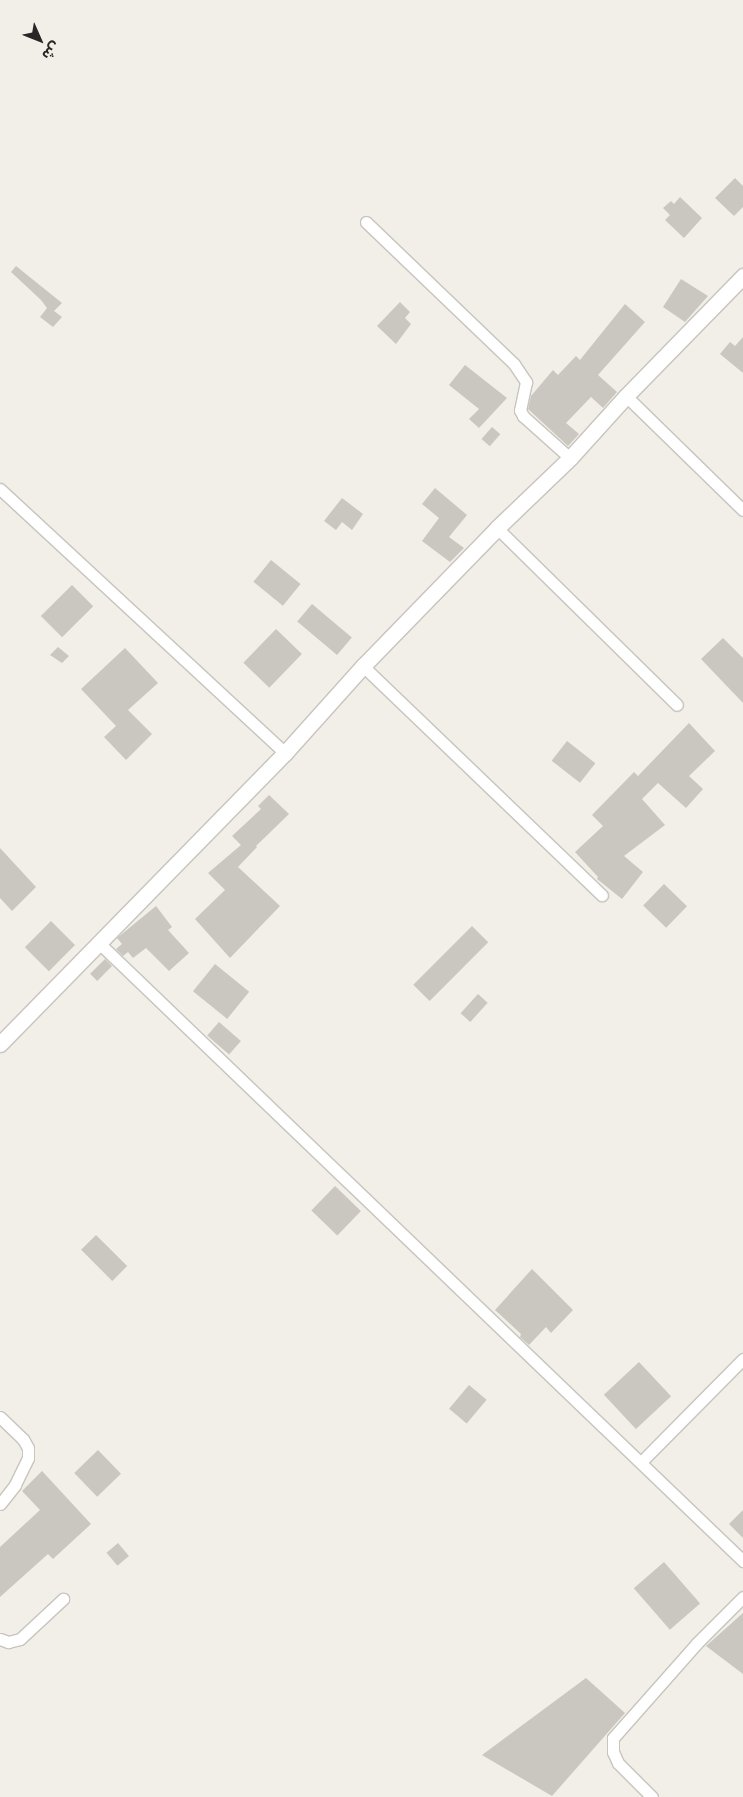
<!DOCTYPE html>
<meta charset="utf-8">
<style>
body{margin:0}
#map{position:relative;width:743px;height:1797px;overflow:hidden;background:#f2eee8;font-family:"Alegreya Sans","Noto Sans Arabic",sans-serif}
div>[style]{position:absolute}
[style*='--x']{left:calc(var(--x)*1px);top:calc(var(--y)*1px);width:calc(var(--w)*1px);rotate:calc(var(--a)*1deg)}
.building>*{inset:0;background:#cac6c0;transform-origin:0 0}
.roads{filter:drop-shadow(1px 0 #c8c4be) drop-shadow(-1px 0 #c8c4be) drop-shadow(0 1px #c8c4be) drop-shadow(0 -1px #c8c4be)}
.minor>*{height:11px;margin:-5.5px;padding:0 5.5px;transform-origin:5.5px;border-radius:5.5px;background:#fff}
.tertiary>*{height:15px;margin:-7.5px;padding:0 7.5px;transform-origin:7.5px;border-radius:7.5px;background:#fff}
span{translate:-50% -50%;white-space:nowrap;text-align:center;line-height:1.15;-webkit-text-stroke:4px #f2eee8;paint-order:stroke}
.north{position:absolute;left:15px;top:15px;width:50px;height:50px;-webkit-text-stroke:4px #f2eee8;paint-order:stroke;rotate:134deg;font-size:14px;font-weight:700;line-height:20px;text-align:center;color:#292725}
.north::after{content:'';display:block;margin:auto;width:18px;height:22px;background:#292725;clip-path:polygon(50% 0,100% 100%,50% 72%,0 100%)}
</style>
<div id="map">
<div class="building">
<div style="clip-path:polygon(735px 178px,743px 186px,743px 207px,734px 216px,715px 198px)"></div>
<div style="clip-path:polygon(680px 197px,702px 218px,684px 238px,665px 220px,670px 215px,663px 208px,671px 201px,674px 204px)"></div>
<div style="clip-path:polygon(16px 266px,62px 303px,54px 311px,62px 317px,53px 327px,40px 317px,47px 308px,41px 300px,11px 272px)"></div>
<div style="clip-path:polygon(681px 279px,708px 296px,685px 322px,663px 307px)"></div>
<div style="clip-path:polygon(400px 302px,410px 312px,405px 318px,411px 324px,396px 344px,377px 326px)"></div>
<div style="clip-path:polygon(625px 304px,645px 322px,598px 375px,617px 392px,603px 408px,591px 397px,566px 423px,579px 434px,568px 446px,528px 409px,531px 396px,553px 370px,558px 375px,576px 356px,580px 360px)"></div>
<div style="clip-path:polygon(743px 337px,743px 373px,720px 354px,730px 342px,735px 346px)"></div>
<div style="clip-path:polygon(465px 365px,507px 398px,479px 428px,469px 419px,479px 409px,449px 385px)"></div>
<div style="left:492px;top:427px;width:11px;height:16px;rotate:41deg"></div>
<div style="clip-path:polygon(435px 488px,467px 515px,449px 537px,464px 548px,450px 562px,422px 541px,439px 518px,422px 504px)"></div>
<div style="clip-path:polygon(342px 498px,363px 514px,352px 530px,342px 522px,336px 530px,324px 521px)"></div>
<div style="left:271px;top:560px;width:38px;height:28px;rotate:39deg"></div>
<div style="left:72px;top:585px;width:30px;height:44px;rotate:45deg"></div>
<div style="left:312px;top:604px;width:52px;height:23px;rotate:40deg"></div>
<div style="left:276px;top:629px;width:36px;height:47px;rotate:44deg"></div>
<div style="clip-path:polygon(723px 638px,743px 658px,743px 703px,701px 659px)"></div>
<div style="clip-path:polygon(58px 647px,69px 656px,62px 663px,50px 655px)"></div>
<div style="clip-path:polygon(125px 648px,158px 683px,128px 710px,152px 734px,126px 760px,104px 737px,116px 726px,81px 689px)"></div>
<div style="clip-path:polygon(689px 723px,715px 751px,689px 776px,703px 789px,686px 808px,658px 783px,642px 799px,665px 825px,624px 856px,643px 872px,622px 899px,597px 879px,598px 877px,575px 852px,603px 826px,592px 815px,634px 772px,638px 776px)"></div>
<div style="left:567px;top:741px;width:36px;height:25px;rotate:38deg"></div>
<div style="clip-path:polygon(269px 795px,289px 814px,256px 846px,257px 847px,238px 867px,280px 906px,230px 958px,195px 919px,225px 890px,208px 873px,241px 845px,232px 836px,261px 809px,258px 806px)"></div>
<div style="clip-path:polygon(0 848px,36px 887px,12px 911px,0 898px)"></div>
<div style="left:664px;top:884px;width:32px;height:30px;rotate:44deg"></div>
<div style="clip-path:polygon(156px 906px,172px 927px,168px 930px,189px 953px,169px 971px,146px 948px,133px 958px,128px 952px,123px 956px,116px 949px,122px 944px,117px 938px)"></div>
<div style="left:51px;top:921px;width:34px;height:37px;rotate:45deg"></div>
<div style="left:472px;top:926px;width:23px;height:83px;rotate:45deg"></div>
<div style="left:105px;top:959px;width:10px;height:21px;rotate:45deg"></div>
<div style="left:215px;top:964px;width:44px;height:35px;rotate:39deg"></div>
<div style="left:478px;top:994px;width:13px;height:26px;rotate:42deg"></div>
<div style="left:219px;top:1022px;width:29px;height:18px;rotate:41deg"></div>
<div style="left:335px;top:1186px;width:36px;height:34px;rotate:44deg"></div>
<div style="left:96px;top:1235px;width:44px;height:21px;rotate:45deg"></div>
<div style="clip-path:polygon(532px 1269px,573px 1310px,551px 1333px,546px 1327px,529px 1345px,520px 1337px,521px 1334px,495px 1310px)"></div>
<div style="left:639px;top:1362px;width:47px;height:48px;rotate:47deg"></div>
<div style="left:469px;top:1385px;width:23px;height:31px;rotate:40deg"></div>
<div style="left:98px;top:1450px;width:33px;height:33px;rotate:46deg"></div>
<div style="clip-path:polygon(42px 1471px,91px 1524px,53px 1559px,48px 1554px,0 1597px,0 1547px,40px 1510px,22px 1491px)"></div>
<div style="clip-path:polygon(743px 1510px,743px 1538px,729px 1524px)"></div>
<div style="left:118px;top:1543px;width:17px;height:15px;rotate:50deg"></div>
<div style="left:664px;top:1562px;width:55px;height:40px;rotate:49deg"></div>
<div style="clip-path:polygon(743px 1613px,743px 1674px,706px 1646px)"></div>
<div style="clip-path:polygon(586px 1678px,625px 1713px,552px 1796px,482px 1755px)"></div>
</div>
<div class="roads">
<div class="minor">
<div style="--x:366;--y:222;--w:205;--a:43.8"></div>
<div style="--x:514;--y:364;--w:22;--a:56"></div>
<div style="--x:526;--y:382;--w:29;--a:102"></div>
<div style="--x:520;--y:410;--w:7;--a:63"></div>
<div style="--x:523;--y:416;--w:63;--a:41.8"></div>
<div style="--x:626;--y:396;--w:163;--a:44.3"></div>
<div style="--x:0;--y:489;--w:388;--a:42.8"></div>
<div style="--x:497;--y:528;--w:252;--a:44.5"></div>
<div style="--x:363;--y:666;--w:331;--a:43.8"></div>
<div style="--x:99;--y:943;--w:893;--a:43.82"></div>
<div style="--x:0;--y:1417;--w:32;--a:44"></div>
<div style="--x:23;--y:1439;--w:10;--a:61"></div>
<div style="--x:28;--y:1448;--w:10;--a:90"></div>
<div style="--x:28;--y:1458;--w:30;--a:116"></div>
<div style="--x:15;--y:1485;--w:24;--a:128"></div>
<div style="--x:642;--y:1461;--w:144;--a:-45.3"></div>
<div style="--x:0;--y:1639;--w:9;--a:21"></div>
<div style="--x:8;--y:1642;--w:12;--a:-14"></div>
<div style="--x:20;--y:1639;--w:59;--a:-42.9"></div>
<div style="--x:652;--y:1797;--w:48;--a:-135"></div>
<div style="--x:618;--y:1763;--w:12;--a:-114"></div>
<div style="--x:613;--y:1752;--w:14;--a:-90"></div>
<div style="--x:613;--y:1738;--w:127;--a:-48.5"></div>
<div style="--x:697;--y:1643;--w:65;--a:-45"></div>
</div>
<div class="tertiary">
<div style="--x:0;--y:1044;--w:407;--a:-45.6"></div>
<div style="--x:285;--y:753;--w:117;--a:-48.1"></div>
<div style="--x:363;--y:666;--w:192;--a:-45.8"></div>
<div style="--x:497;--y:528;--w:101;--a:-43.8"></div>
<div style="--x:570;--y:458;--w:84;--a:-47.9"></div>
<div style="--x:626;--y:396;--w:168;--a:-45.7"></div>
</div>
</div>
<div class="north">ش</div>
</div>
